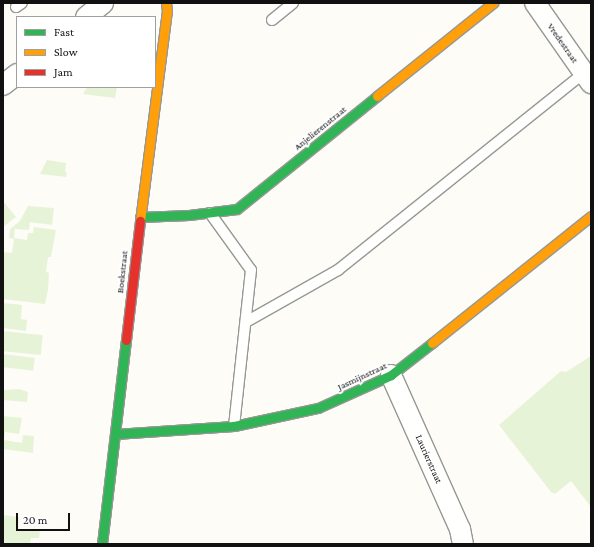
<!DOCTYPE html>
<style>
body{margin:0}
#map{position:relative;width:594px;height:547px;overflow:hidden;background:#fdfcf7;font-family:"Crimson Pro",serif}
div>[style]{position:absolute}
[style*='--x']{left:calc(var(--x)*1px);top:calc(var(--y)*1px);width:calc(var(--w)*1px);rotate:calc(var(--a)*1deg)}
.green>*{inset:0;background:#e7f3d7;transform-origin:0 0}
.roads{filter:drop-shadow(1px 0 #979795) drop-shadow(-1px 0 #979795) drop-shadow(0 1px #979795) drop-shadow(0 -1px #979795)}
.lane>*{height:10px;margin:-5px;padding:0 5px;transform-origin:5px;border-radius:5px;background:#fffffe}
.street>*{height:20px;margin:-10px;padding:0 10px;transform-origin:10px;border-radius:10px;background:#fffffe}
.fast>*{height:9px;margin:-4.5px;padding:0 4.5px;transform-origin:4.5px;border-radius:4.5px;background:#30b455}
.slow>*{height:9px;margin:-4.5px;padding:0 4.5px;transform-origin:4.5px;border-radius:4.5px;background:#ff9f0a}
.jam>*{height:9px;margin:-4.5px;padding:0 4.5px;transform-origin:4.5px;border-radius:4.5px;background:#e5322d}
span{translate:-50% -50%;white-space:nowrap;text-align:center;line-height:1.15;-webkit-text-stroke:4px #fff;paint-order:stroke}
.street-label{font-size:10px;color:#111}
.frame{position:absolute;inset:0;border:4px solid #111;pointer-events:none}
.legend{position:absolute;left:16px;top:16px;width:140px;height:72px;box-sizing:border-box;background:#fff;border:1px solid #a0a0a0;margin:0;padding:5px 7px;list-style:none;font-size:12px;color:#111}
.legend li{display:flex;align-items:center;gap:8px;height:20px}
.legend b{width:20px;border:1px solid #a0a0a0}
.scale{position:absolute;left:16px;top:513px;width:54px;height:18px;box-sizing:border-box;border:2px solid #111;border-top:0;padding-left:5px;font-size:12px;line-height:14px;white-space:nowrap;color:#111;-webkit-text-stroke:3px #fff;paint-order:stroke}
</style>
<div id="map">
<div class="green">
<div style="clip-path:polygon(87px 87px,117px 87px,115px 98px,83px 94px)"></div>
<div style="clip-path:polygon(47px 160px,66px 163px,65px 172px,67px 173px,66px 177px,40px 174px)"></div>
<div style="clip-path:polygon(3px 201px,16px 217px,3px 227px)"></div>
<div style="clip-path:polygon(28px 206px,54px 208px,52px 225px,30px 222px,29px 230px,15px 229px,14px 238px,27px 240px,28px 233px,33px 233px,34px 227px,56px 230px,51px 257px,48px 257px,46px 272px,49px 273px,48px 290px,45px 304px,3px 299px,3px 252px,12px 253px,14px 239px,9px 238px,10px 229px,20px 221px)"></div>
<div style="clip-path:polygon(3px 303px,22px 305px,21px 319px,27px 320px,26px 331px,3px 328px)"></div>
<div style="left:3px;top:331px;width:40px;height:20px;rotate:6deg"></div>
<div style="left:3px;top:354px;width:32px;height:13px;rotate:7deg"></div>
<div style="clip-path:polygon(591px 356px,591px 507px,571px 481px,555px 494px,551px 492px,499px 425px,561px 371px,566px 372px)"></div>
<div style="clip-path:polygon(19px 389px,28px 392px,27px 402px,3px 400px,3px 390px)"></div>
<div style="clip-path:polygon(3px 416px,22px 418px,19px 434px,5px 432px,4px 440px,22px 443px,23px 435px,34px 436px,33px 453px,3px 449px)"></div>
<div style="clip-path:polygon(3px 515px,19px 517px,18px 529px,31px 531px,31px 529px,40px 530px,39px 538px,31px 538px,30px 544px,3px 544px)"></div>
</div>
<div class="roads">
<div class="lane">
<div style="--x:16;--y:7;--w:7;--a:-34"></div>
<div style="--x:272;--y:20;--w:27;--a:-39"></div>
<div style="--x:210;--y:213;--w:70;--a:54.3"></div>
<div style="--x:251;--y:270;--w:157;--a:96.2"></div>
<div style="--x:246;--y:322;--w:106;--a:-29.5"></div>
<div style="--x:338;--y:270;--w:315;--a:-38.7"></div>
</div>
<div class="street">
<div style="--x:535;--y:3;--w:98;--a:55"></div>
<div style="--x:86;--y:17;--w:22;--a:-39"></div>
<div style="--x:3;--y:85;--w:18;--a:-38"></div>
<div style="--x:391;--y:375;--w:169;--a:65.9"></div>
<div style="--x:460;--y:529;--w:15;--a:79"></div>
</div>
<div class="fast">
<div style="--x:140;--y:217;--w:49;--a:-2.3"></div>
<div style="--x:189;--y:215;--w:48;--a:-7.1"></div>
<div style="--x:237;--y:209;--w:180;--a:-38.9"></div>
<div style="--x:115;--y:434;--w:119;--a:-3.8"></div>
<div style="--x:234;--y:426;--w:86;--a:-12.1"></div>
<div style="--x:318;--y:408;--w:80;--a:-24.3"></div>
<div style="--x:391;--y:375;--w:52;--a:-38"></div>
<div style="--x:102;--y:544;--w:205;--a:-83.3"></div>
</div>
<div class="slow">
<div style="--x:377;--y:96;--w:149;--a:-38.7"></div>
<div style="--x:140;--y:221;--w:212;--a:-82.7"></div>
<div style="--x:167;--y:11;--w:8;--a:-97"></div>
<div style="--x:432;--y:343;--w:203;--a:-38.6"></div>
</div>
<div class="jam">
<div style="--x:126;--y:340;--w:120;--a:-83.3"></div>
</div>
</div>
<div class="street-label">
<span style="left:563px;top:43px;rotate:55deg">Vredestraat</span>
<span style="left:320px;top:128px;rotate:-39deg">Anjelierenstraat</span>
<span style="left:122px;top:272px;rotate:-84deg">Boekstraat</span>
<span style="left:362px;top:376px;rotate:-25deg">Jasmijnstraat</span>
<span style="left:429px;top:459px;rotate:66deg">Laurierstraat</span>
</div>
<div class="frame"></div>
<ul class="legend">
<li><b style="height:5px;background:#30b455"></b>Fast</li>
<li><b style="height:5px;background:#ff9f0a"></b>Slow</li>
<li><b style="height:5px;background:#e5322d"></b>Jam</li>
</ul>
<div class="scale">20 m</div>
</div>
